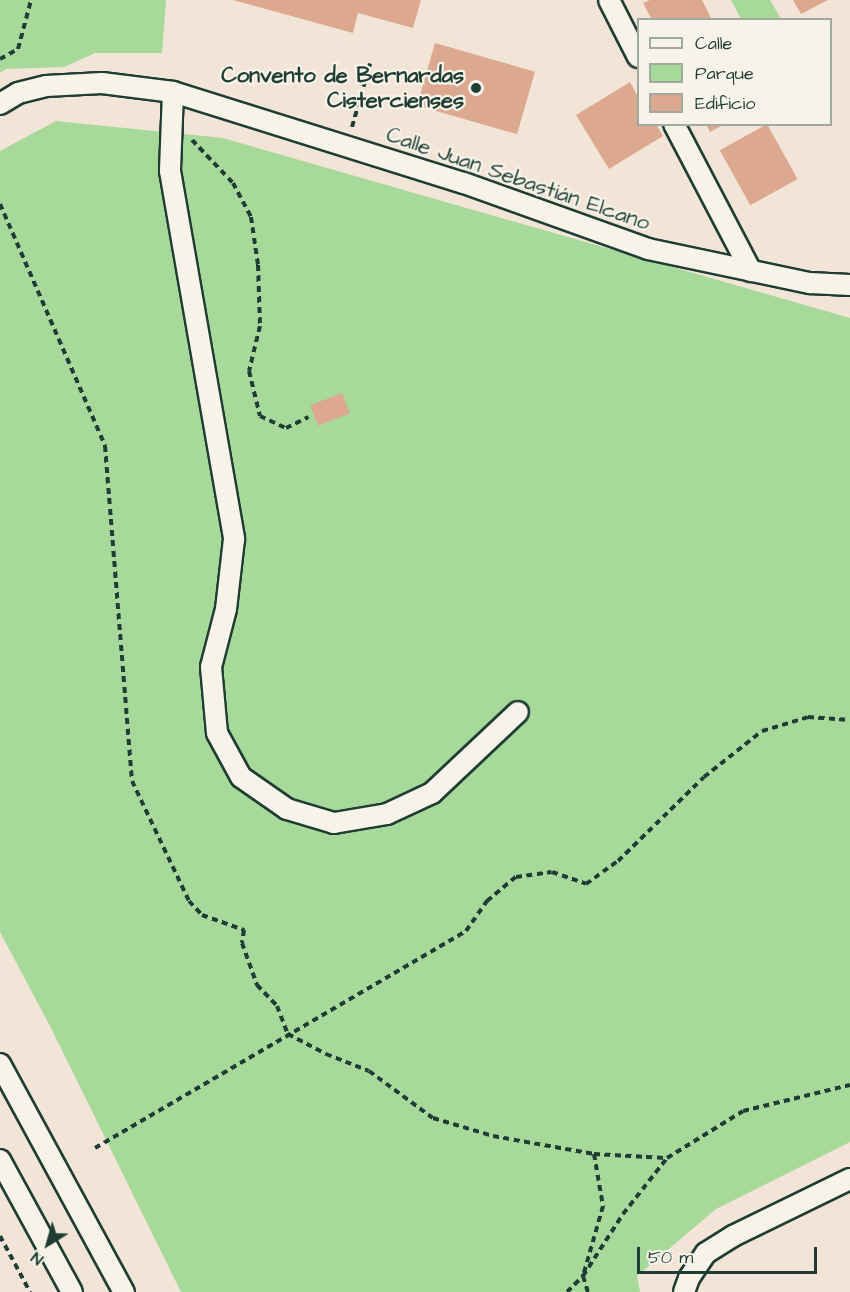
<!DOCTYPE html>
<meta charset="utf-8">
<style>
body{margin:0}
#map{position:relative;width:850px;height:1292px;overflow:hidden;background:#f2e4d6;font-family:"Architects Daughter",sans-serif}
div>[style]{position:absolute}
[style*='--x']{left:calc(var(--x)*1px);top:calc(var(--y)*1px);width:calc(var(--w)*1px);rotate:calc(var(--a)*1deg)}
.green>*{inset:0;background:#a6d99a}
.building>*{inset:0;background:#dca990;transform-origin:0 0}
.path>*{height:4px;margin-top:-2px;transform-origin:0;background:repeating-linear-gradient(90deg,#1f3d34 0 6px,transparent 0 10.5px)}
.roads{filter:drop-shadow(2px 0 #1f3d34) drop-shadow(-2px 0 #1f3d34) drop-shadow(0 2px #1f3d34) drop-shadow(0 -2px #1f3d34)}
.street>*{height:20px;margin:-10px;padding:0 10px;transform-origin:10px;border-radius:10px;background:#f7f3e8}
.dots>*{width:16px;height:16px;translate:-50% -50%;box-sizing:border-box;border:3px solid #f7f3e8;border-radius:50%}
span{translate:-50% -50%;white-space:nowrap;text-align:center;line-height:1.15;-webkit-text-stroke:4.5px #f7f3e8;paint-order:stroke}
.poi-label{font-size:22px;color:#1f3d34;font-weight:700}
.right{translate:-100% -50%;text-align:right}
.street-label{font-size:22px;color:#1f3d34}
.legend{position:absolute;left:637px;top:18px;width:195px;height:108px;box-sizing:border-box;background:#f7f3e8;border:2px solid #a1aaa0;margin:0;padding:8px 10px;list-style:none;font-size:18px;color:#1f3d34}
.legend li{display:flex;align-items:center;gap:12px;height:30px}
.legend b{width:30px;border:2px solid #a1aaa0}
.north{position:absolute;left:18px;top:1214px;width:60px;height:60px;-webkit-text-stroke:4px #f7f3e8;paint-order:stroke;rotate:217deg;font-size:16px;font-weight:700;line-height:24px;text-align:center;color:#1f3d34}
.north::after{content:'';display:block;margin:auto;width:21px;height:27px;background:#1f3d34;clip-path:polygon(50% 0,100% 100%,50% 72%,0 100%)}
.scale{position:absolute;left:637px;top:1247px;width:180px;height:27px;box-sizing:border-box;border:3px solid #1f3d34;border-top:0;padding-left:8px;font-size:18px;line-height:21px;white-space:nowrap;color:#1f3d34;-webkit-text-stroke:4px #f7f3e8;paint-order:stroke}
</style>
<div id="map">
<div class="green">
<div style="clip-path:polygon(0 0,166px 0,162px 53px,95px 53px,64px 67px,6px 69px,0 73px)"></div>
<div style="clip-path:polygon(731px 0,770px 0,781px 19px,741px 19px)"></div>
<div style="clip-path:polygon(56px 121px,223px 138px,850px 318px,850px 1142px,716px 1209px,637px 1276px,640px 1292px,181px 1292px,50px 1026px,0 932px,0 151px)"></div>
</div>
<div class="building">
<div style="clip-path:polygon(233px 0,421px 0,413px 28px,358px 13px,353px 33px)"></div>
<div style="clip-path:polygon(650px 0,702px 0,712px 20px,652px 20px,643px 3px)"></div>
<div style="clip-path:polygon(793px 0,828px 0,801px 14px)"></div>
<div style="left:435px;top:43px;width:104px;height:65px;rotate:16deg"></div>
<div style="clip-path:polygon(630px 82px,638px 97px,638px 124px,656px 124px,663px 136px,609px 169px,576px 115px)"></div>
<div style="clip-path:polygon(706px 124px,725px 124px,710px 132px)"></div>
<div style="left:767px;top:124px;width:63px;height:54px;rotate:61deg"></div>
<div style="left:342px;top:393px;width:22px;height:34px;rotate:69deg"></div>
</div>
<div class="path">
<div style="--x:0;--y:59;--w:21;--a:-29"></div>
<div style="--x:18;--y:49;--w:51;--a:-75.1"></div>
<div style="--x:352;--y:127;--w:66;--a:-74.1"></div>
<div style="--x:192;--y:140;--w:59;--a:46.4"></div>
<div style="--x:233;--y:183;--w:38;--a:62"></div>
<div style="--x:251;--y:217;--w:49;--a:81.7"></div>
<div style="--x:258;--y:265;--w:61;--a:88.1"></div>
<div style="--x:260;--y:326;--w:46;--a:103.7"></div>
<div style="--x:249;--y:371;--w:46;--a:76.3"></div>
<div style="--x:260;--y:416;--w:29;--a:25"></div>
<div style="--x:286;--y:428;--w:25;--a:-26"></div>
<div style="--x:0;--y:204;--w:264;--a:66.5"></div>
<div style="--x:105;--y:446;--w:336;--a:85.4"></div>
<div style="--x:132;--y:781;--w:133;--a:64.6"></div>
<div style="--x:189;--y:901;--w:19;--a:47"></div>
<div style="--x:202;--y:915;--w:45;--a:19.7"></div>
<div style="--x:244;--y:930;--w:13;--a:99"></div>
<div style="--x:242;--y:943;--w:45;--a:70.3"></div>
<div style="--x:257;--y:985;--w:29;--a:46"></div>
<div style="--x:277;--y:1006;--w:30;--a:69"></div>
<div style="--x:288;--y:1034;--w:43;--a:27.8"></div>
<div style="--x:326;--y:1054;--w:46;--a:21.6"></div>
<div style="--x:369;--y:1071;--w:79;--a:36.3"></div>
<div style="--x:433;--y:1118;--w:63;--a:16.7"></div>
<div style="--x:493;--y:1136;--w:103;--a:10.1"></div>
<div style="--x:594;--y:1154;--w:53;--a:80.2"></div>
<div style="--x:603;--y:1206;--w:73;--a:105.9"></div>
<div style="--x:583;--y:1276;--w:17;--a:73"></div>
<div style="--x:95;--y:1148;--w:430;--a:-30.3"></div>
<div style="--x:466;--y:931;--w:37;--a:-55"></div>
<div style="--x:487;--y:901;--w:38;--a:-40"></div>
<div style="--x:516;--y:877;--w:36;--a:-8"></div>
<div style="--x:552;--y:872;--w:36;--a:19"></div>
<div style="--x:586;--y:884;--w:39;--a:-36"></div>
<div style="--x:618;--y:861;--w:120;--a:-44.3"></div>
<div style="--x:704;--y:777;--w:74;--a:-38.4"></div>
<div style="--x:762;--y:731;--w:48;--a:-16.9"></div>
<div style="--x:808;--y:717;--w:42;--a:4.1"></div>
<div style="--x:594;--y:1154;--w:72;--a:3.2"></div>
<div style="--x:0;--y:1236;--w:64;--a:61.8"></div>
<div style="--x:567;--y:1292;--w:23;--a:-45"></div>
<div style="--x:583;--y:1276;--w:74;--a:-57.2"></div>
<div style="--x:623;--y:1214;--w:71;--a:-51.8"></div>
<div style="--x:667;--y:1158;--w:89;--a:-31.7"></div>
<div style="--x:743;--y:1111;--w:110;--a:-13.7"></div>
</div>
<div class="roads">
<div class="street">
<div style="--x:609;--y:0;--w:64;--a:63"></div>
<div style="--x:173;--y:92;--w:79;--a:92.2"></div>
<div style="--x:170;--y:171;--w:374;--a:80.1"></div>
<div style="--x:234;--y:539;--w:70;--a:96.5"></div>
<div style="--x:226;--y:609;--w:60;--a:104.5"></div>
<div style="--x:211;--y:667;--w:66;--a:84.8"></div>
<div style="--x:217;--y:733;--w:50;--a:61.4"></div>
<div style="--x:241;--y:777;--w:56;--a:34.8"></div>
<div style="--x:287;--y:809;--w:49;--a:16.6"></div>
<div style="--x:334;--y:823;--w:54;--a:-9.6"></div>
<div style="--x:387;--y:814;--w:50;--a:-25"></div>
<div style="--x:432;--y:793;--w:118;--a:-43.3"></div>
<div style="--x:0;--y:104;--w:21;--a:-31"></div>
<div style="--x:18;--y:93;--w:29;--a:-14"></div>
<div style="--x:46;--y:86;--w:56;--a:-3.1"></div>
<div style="--x:102;--y:83;--w:72;--a:7.2"></div>
<div style="--x:173;--y:92;--w:305;--a:17.4"></div>
<div style="--x:464;--y:183;--w:195;--a:19.7"></div>
<div style="--x:648;--y:249;--w:166;--a:11.9"></div>
<div style="--x:810;--y:283;--w:40;--a:2.9"></div>
<div style="--x:674;--y:124;--w:166;--a:62.4"></div>
<div style="--x:0;--y:1064;--w:260;--a:61.5"></div>
<div style="--x:0;--y:1160;--w:150;--a:61.4"></div>
<div style="--x:684;--y:1292;--w:15;--a:-70"></div>
<div style="--x:689;--y:1278;--w:30;--a:-56"></div>
<div style="--x:706;--y:1253;--w:32;--a:-32"></div>
<div style="--x:733;--y:1236;--w:130;--a:-26"></div>
</div>
</div>
<div class="dots">
<div style="left:476px;top:88px;background:#1f3d34"></div>
</div>
<div class="poi-label">
<span class="right" style="left:464px;top:88px">Convento de Bernardas<br>Cistercienses</span>
</div>
<div class="street-label">
<span style="left:518px;top:179px;rotate:19deg">Calle Juan Sebastián Elcano</span>
</div>
<ul class="legend">
<li><b style="height:8px;background:#f7f3e8"></b>Calle</li>
<li><b style="height:16px;background:#a6d99a"></b>Parque</li>
<li><b style="height:16px;background:#dca990"></b>Edificio</li>
</ul>
<div class="north">N</div>
<div class="scale">50 m</div>
</div>
